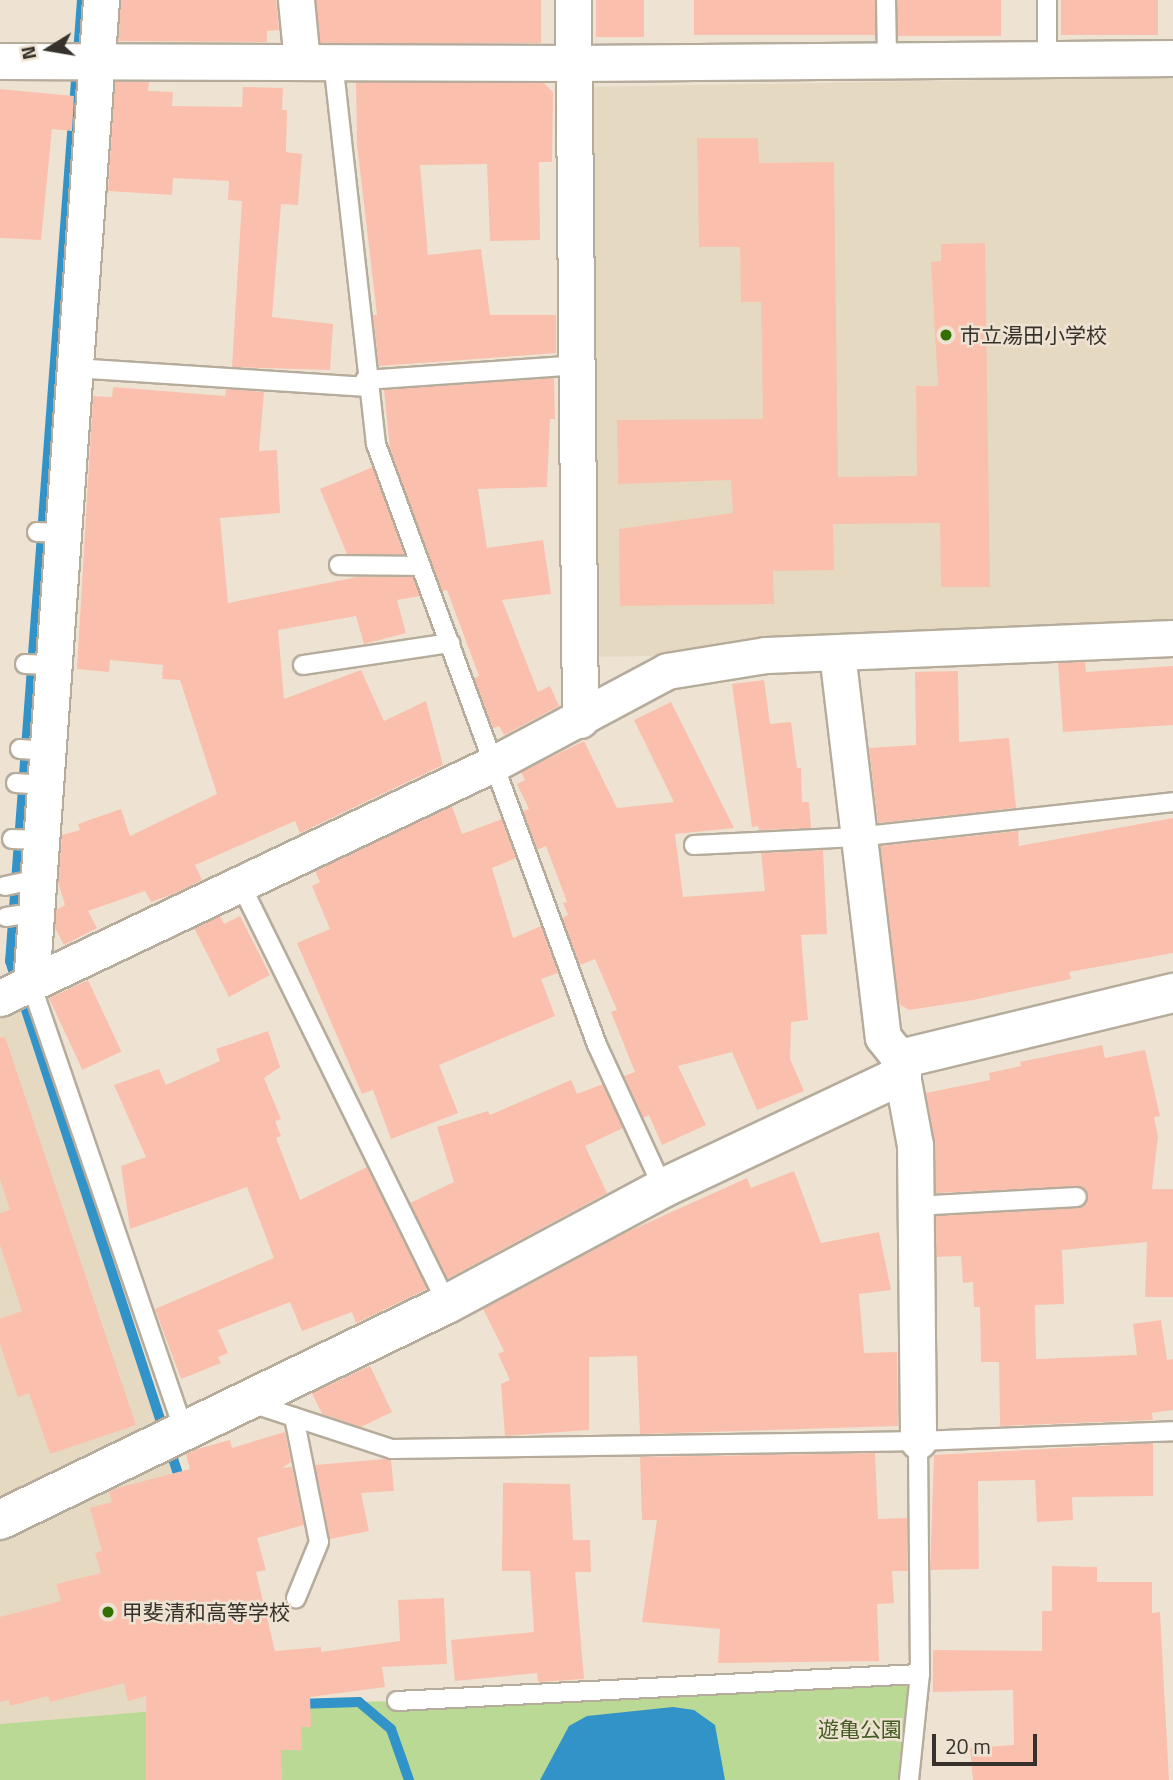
<!DOCTYPE html>
<meta charset="utf-8">
<style>
body{margin:0}
#map{position:relative;width:1173px;height:1780px;overflow:hidden;background:#eee3d2;font-family:"Titillium Web","Noto Sans JP",sans-serif}
div>[style]{position:absolute}
[style*='--x']{left:calc(var(--x)*1px);top:calc(var(--y)*1px);width:calc(var(--w)*1px);rotate:calc(var(--a)*1deg)}
.built>*{inset:0;background:#e6d9c1}
.green>*{inset:0;background:#bad995}
.water>*{inset:0;background:#3293c9}
.stream>*{height:10px;margin:-5px;padding:0 5px;transform-origin:5px;border-radius:5px;background:#3293c9}
.building>*{inset:0;background:#fac0ad;transform-origin:0 0}
.roads{filter:drop-shadow(2px 0 #b6ac9c) drop-shadow(-2px 0 #b6ac9c) drop-shadow(0 2px #b6ac9c) drop-shadow(0 -2px #b6ac9c)}
.lane>*{height:18px;margin:-9px;padding:0 9px;transform-origin:9px;border-radius:9px;background:#fff}
.street>*{height:35px;margin:-17.5px;padding:0 17.5px;transform-origin:17.5px;border-radius:17.5px;background:#fff}
.secondary>*{height:38px;margin:-19px;padding:0 19px;transform-origin:19px;border-radius:19px;background:#fff}
.dots>*{width:19px;height:19px;translate:-50% -50%;box-sizing:border-box;border:4px solid #eee3d2;border-radius:50%}
span{translate:-50% -50%;white-space:nowrap;text-align:center;line-height:1.15;-webkit-text-stroke:5px #eee3d2;paint-order:stroke}
.poi-label{font-size:21px;color:#36322b}
.left{translate:0 -50%;text-align:left}
.park-label{font-size:21px;color:#435b20}
.north{position:absolute;left:14px;top:14px;width:70px;height:70px;-webkit-text-stroke:5px #eee3d2;paint-order:stroke;rotate:259deg;font-size:19px;font-weight:700;line-height:28px;text-align:center;color:#36322b}
.north::after{content:'';display:block;margin:auto;width:24px;height:32px;background:#36322b;clip-path:polygon(50% 0,100% 100%,50% 72%,0 100%)}
.scale{position:absolute;left:932px;top:1734px;width:105px;height:32px;box-sizing:border-box;border:4px solid #36322b;border-top:0;padding-left:9px;font-size:21px;line-height:24px;white-space:nowrap;color:#36322b;-webkit-text-stroke:5px #eee3d2;paint-order:stroke}
</style>
<div id="map">
<div class="built">
<div style="clip-path:polygon(1173px 77px,1173px 633px,837px 653px,586px 657px,576px 87px)"></div>
<div style="clip-path:polygon(24px 1006px,162px 1418px,0 1497px,0 1018px)"></div>
<div style="clip-path:polygon(174px 1455px,206px 1586px,225px 1705px,0 1724px,0 1537px)"></div>
</div>
<div class="green">
<div style="clip-path:polygon(920px 1674px,909px 1780px,0 1780px,0 1724px,225px 1705px,397px 1701px)"></div>
</div>
<div class="water">
<div style="clip-path:polygon(673px 1707px,694px 1710px,715px 1725px,725px 1780px,540px 1780px,569px 1726px,587px 1716px)"></div>
</div>
<div class="stream">
<div style="--x:82;--y:0;--w:964;--a:94.28"></div>
<div style="--x:10;--y:961;--w:549;--a:71.86"></div>
<div style="--x:297;--y:1704;--w:62;--a:-1.8"></div>
<div style="--x:359;--y:1702;--w:42;--a:40.2"></div>
<div style="--x:391;--y:1729;--w:54;--a:70.6"></div>
</div>
<div class="building">
<div style="clip-path:polygon(121px 0,276px 0,279px 30px,267px 31px,267px 42px,118px 41px)"></div>
<div style="left:316px;top:0;width:225px;height:43px"></div>
<div style="left:596px;top:0;width:48px;height:37px"></div>
<div style="left:694px;top:0;width:181px;height:35px"></div>
<div style="left:897px;top:0;width:104px;height:36px"></div>
<div style="left:1061px;top:0;width:97px;height:35px"></div>
<div style="clip-path:polygon(115px 82px,149px 82px,148px 91px,173px 92px,172px 106px,242px 107px,243px 87px,283px 88px,282px 110px,287px 110px,286px 152px,302px 154px,298px 205px,281px 204px,272px 317px,333px 324px,330px 370px,232px 367px,242px 201px,228px 200px,229px 181px,173px 178px,172px 195px,108px 191px)"></div>
<div style="clip-path:polygon(356px 82px,544px 83px,553px 92px,552px 162px,539px 162px,540px 240px,490px 241px,487px 164px,420px 165px,428px 255px,481px 249px,490px 315px,556px 315px,556px 353px,379px 366px,373px 315px,377px 315px,357px 144px)"></div>
<div style="clip-path:polygon(0 89px,74px 96px,72px 131px,52px 129px,41px 240px,0 238px)"></div>
<div style="clip-path:polygon(697px 138px,758px 138px,759px 163px,834px 162px,838px 477px,917px 476px,916px 386px,938px 386px,931px 262px,941px 261px,941px 244px,985px 243px,990px 587px,941px 587px,940px 523px,833px 524px,834px 570px,773px 571px,774px 604px,620px 606px,619px 529px,733px 513px,731px 480px,618px 484px,617px 420px,763px 419px,761px 302px,741px 302px,740px 247px,699px 247px)"></div>
<div style="clip-path:polygon(554px 378px,555px 419px,550px 419px,547px 487px,478px 489px,487px 548px,543px 540px,551px 594px,502px 600px,538px 692px,550px 686px,559px 706px,504px 735px,499px 726px,493px 728px,474px 678px,479px 676px,447px 590px,442px 591px,390px 450px,384px 390px)"></div>
<div style="clip-path:polygon(113px 387px,225px 396px,226px 389px,264px 392px,259px 451px,277px 450px,280px 513px,220px 518px,228px 603px,357px 577px,413px 577px,420px 596px,397px 600px,406px 633px,364px 644px,356px 616px,278px 630px,284px 699px,361px 670px,384px 721px,426px 701px,443px 765px,300px 833px,295px 821px,195px 865px,202px 880px,173px 894px,151px 902px,145px 891px,88px 911px,97px 928px,64px 945px,55px 928px,56px 910px,65px 905px,58px 882px,62px 835px,80px 830px,78px 824px,121px 809px,130px 836px,217px 794px,180px 680px,162px 679px,163px 665px,110px 660px,109px 672px,77px 669px,93px 396px,112px 397px)"></div>
<div style="clip-path:polygon(373px 467px,404px 554px,347px 554px,320px 489px)"></div>
<div style="clip-path:polygon(1085px 662px,1086px 672px,1173px 666px,1173px 725px,1063px 732px,1058px 663px)"></div>
<div style="clip-path:polygon(958px 671px,959px 742px,1009px 738px,1016px 808px,878px 823px,869px 748px,916px 745px,915px 672px)"></div>
<div style="clip-path:polygon(764px 680px,770px 724px,791px 722px,797px 768px,801px 768px,802px 802px,809px 802px,811px 828px,759px 830px,758px 826px,752px 827px,732px 684px)"></div>
<div style="clip-path:polygon(671px 702px,734px 828px,675px 834px,683px 897px,765px 891px,761px 853px,823px 850px,827px 934px,801px 935px,808px 1020px,791px 1022px,790px 1059px,804px 1091px,757px 1110px,732px 1052px,678px 1066px,706px 1125px,662px 1145px,649px 1115px,643px 1118px,624px 1076px,635px 1072px,611px 1012px,617px 1010px,595px 959px,580px 965px,562px 918px,568px 915px,563px 903px,567px 902px,546px 846px,537px 850px,523px 811px,529px 809px,517px 784px,525px 780px,521px 772px,584px 741px,617px 808px,674px 802px,634px 720px)"></div>
<div style="clip-path:polygon(452px 806px,462px 834px,502px 819px,516px 858px,492px 868px,513px 938px,541px 926px,558px 973px,541px 979px,555px 1016px,439px 1065px,458px 1113px,391px 1139px,373px 1090px,362px 1094px,297px 943px,330px 929px,312px 886px,320px 882px,315px 871px)"></div>
<div style="clip-path:polygon(1173px 818px,1173px 953px,1069px 972px,1071px 979px,973px 1000px,909px 1010px,899px 1004px,880px 846px,1018px 831px,1019px 846px)"></div>
<div style="clip-path:polygon(220px 916px,224px 924px,240px 916px,270px 975px,229px 997px,194px 928px)"></div>
<div style="left:88px;top:980px;width:79px;height:43px;rotate:65deg"></div>
<div style="clip-path:polygon(268px 1031px,280px 1067px,264px 1078px,281px 1119px,275px 1121px,281px 1136px,276px 1138px,300px 1200px,367px 1167px,427px 1289px,356px 1323px,352px 1312px,302px 1331px,290px 1302px,218px 1330px,228px 1353px,218px 1357px,221px 1363px,181px 1379px,155px 1309px,274px 1258px,247px 1187px,130px 1229px,121px 1166px,146px 1157px,114px 1085px,159px 1069px,166px 1085px,220px 1061px,216px 1049px)"></div>
<div style="clip-path:polygon(5px 1037px,136px 1425px,50px 1454px,29px 1393px,18px 1397px,0 1344px,0 1319px,22px 1311px,0 1245px,0 1213px,10px 1210px,0 1179px,0 1038px)"></div>
<div style="clip-path:polygon(1102px 1045px,1105px 1058px,1145px 1050px,1160px 1116px,1154px 1117px,1158px 1136px,1152px 1189px,1173px 1189px,1173px 1297px,1145px 1297px,1147px 1242px,1062px 1250px,1064px 1304px,1035px 1305px,1036px 1359px,1137px 1355px,1133px 1324px,1161px 1320px,1167px 1360px,1173px 1359px,1173px 1410px,1152px 1413px,1153px 1420px,1000px 1426px,999px 1362px,981px 1362px,980px 1307px,974px 1307px,973px 1282px,963px 1283px,961px 1256px,936px 1257px,936px 1216px,1078px 1208px,1088px 1196px,1076px 1186px,936px 1193px,935px 1145px,926px 1093px,990px 1080px,989px 1073px,1021px 1066px,1020px 1062px)"></div>
<div style="clip-path:polygon(571px 1080px,577px 1094px,603px 1084px,623px 1128px,585px 1146px,607px 1193px,447px 1279px,410px 1203px,454px 1182px,437px 1127px,488px 1111px,490px 1115px)"></div>
<div style="clip-path:polygon(794px 1171px,821px 1243px,879px 1232px,891px 1290px,859px 1294px,864px 1353px,897px 1352px,898px 1426px,640px 1434px,637px 1356px,589px 1357px,589px 1430px,505px 1436px,501px 1384px,510px 1380px,498px 1354px,504px 1351px,483px 1309px,625px 1233px,747px 1178px,751px 1188px)"></div>
<div style="clip-path:polygon(370px 1366px,392px 1412px,361px 1427px,322px 1414px,312px 1393px)"></div>
<div style="clip-path:polygon(285px 1432px,291px 1462px,282px 1468px,292px 1467px,304px 1525px,257px 1538px,266px 1570px,256px 1572px,275px 1651px,321px 1647px,321px 1652px,400px 1641px,398px 1600px,444px 1598px,447px 1664px,382px 1667px,385px 1687px,310px 1697px,311px 1727px,301px 1727px,302px 1750px,281px 1750px,282px 1780px,146px 1780px,146px 1696px,128px 1701px,124px 1683px,50px 1702px,48px 1696px,10px 1706px,9px 1700px,0 1702px,0 1617px,61px 1601px,56px 1584px,101px 1573px,95px 1553px,102px 1551px,90px 1508px,112px 1502px,109px 1492px,117px 1488px,190px 1469px,186px 1454px,198px 1449px,230px 1440px,232px 1448px)"></div>
<div style="clip-path:polygon(1153px 1443px,1153px 1496px,1072px 1497px,1073px 1520px,1037px 1522px,1035px 1480px,978px 1481px,979px 1569px,930px 1570px,934px 1455px)"></div>
<div style="clip-path:polygon(875px 1453px,878px 1519px,907px 1518px,908px 1571px,892px 1571px,894px 1603px,877px 1604px,879px 1661px,718px 1663px,720px 1629px,642px 1622px,657px 1520px,642px 1520px,640px 1457px)"></div>
<div style="clip-path:polygon(385px 1459px,391px 1460px,394px 1491px,361px 1493px,369px 1531px,330px 1539px,315px 1465px)"></div>
<div style="clip-path:polygon(503px 1483px,570px 1484px,573px 1540px,590px 1540px,591px 1572px,575px 1572px,584px 1679px,538px 1682px,537px 1673px,455px 1681px,451px 1640px,534px 1632px,530px 1571px,502px 1571px)"></div>
<div style="clip-path:polygon(1052px 1566px,1097px 1567px,1097px 1582px,1152px 1582px,1152px 1613px,1160px 1612px,1169px 1780px,973px 1780px,970px 1748px,1014px 1745px,1013px 1690px,933px 1692px,933px 1650px,1042px 1651px,1042px 1611px,1052px 1611px)"></div>
</div>
<div class="roads">
<div class="lane">
<div style="--x:886;--y:0;--w:60;--a:89"></div>
<div style="--x:1047;--y:59;--w:59;--a:-90"></div>
<div style="--x:333;--y:61;--w:385;--a:83.6"></div>
<div style="--x:376;--y:444;--w:640;--a:69.81"></div>
<div style="--x:597;--y:1045;--w:157;--a:65.2"></div>
<div style="--x:74;--y:368;--w:294;--a:3.7"></div>
<div style="--x:365;--y:380;--w:213;--a:-4"></div>
<div style="--x:37;--y:532;--w:25;--a:2"></div>
<div style="--x:339;--y:565;--w:82;--a:0.7"></div>
<div style="--x:25;--y:664;--w:28;--a:2"></div>
<div style="--x:303;--y:665;--w:149;--a:-8.5"></div>
<div style="--x:20;--y:749;--w:27;--a:4"></div>
<div style="--x:16;--y:783;--w:29;--a:4"></div>
<div style="--x:12;--y:839;--w:29;--a:2"></div>
<div style="--x:694;--y:845;--w:163;--a:-2.8"></div>
<div style="--x:857;--y:837;--w:318;--a:-6.3"></div>
<div style="--x:241;--y:885;--w:467;--a:63.8"></div>
<div style="--x:5;--y:886;--w:34;--a:-12"></div>
<div style="--x:6;--y:917;--w:30;--a:-9"></div>
<div style="--x:31;--y:984;--w:470;--a:71.1"></div>
<div style="--x:915;--y:1206;--w:162;--a:-3.2"></div>
<div style="--x:251;--y:1403;--w:148;--a:18.1"></div>
<div style="--x:392;--y:1449;--w:526;--a:-0.87"></div>
<div style="--x:918;--y:1441;--w:255;--a:-2.2"></div>
<div style="--x:294;--y:1417;--w:127;--a:78.7"></div>
<div style="--x:319;--y:1542;--w:61;--a:112.3"></div>
<div style="--x:397;--y:1701;--w:524;--a:-2.96"></div>
<div style="--x:909;--y:1780;--w:107;--a:-84.1"></div>
<div style="--x:920;--y:1674;--w:233;--a:-90.5"></div>
</div>
<div class="street">
<div style="--x:296;--y:0;--w:62;--a:84.5"></div>
<div style="--x:573;--y:0;--w:720;--a:89.44"></div>
<div style="--x:0;--y:61;--w:574;--a:0.2"></div>
<div style="--x:574;--y:63;--w:599;--a:-0.48"></div>
<div style="--x:837;--y:653;--w:387;--a:83.2"></div>
<div style="--x:883;--y:1037;--w:28;--a:52"></div>
<div style="--x:31;--y:984;--w:986;--a:-85.93"></div>
<div style="--x:0;--y:998;--w:548;--a:-25.4"></div>
<div style="--x:495;--y:763;--w:195;--a:-28.1"></div>
<div style="--x:667;--y:671;--w:100;--a:-9.2"></div>
<div style="--x:766;--y:655;--w:407;--a:-2.4"></div>
<div style="--x:902;--y:1075;--w:71;--a:79.5"></div>
<div style="--x:915;--y:1145;--w:296;--a:89.4"></div>
</div>
<div class="secondary">
<div style="--x:0;--y:1520;--w:496;--a:-25.8"></div>
<div style="--x:447;--y:1304;--w:245;--a:-28.2"></div>
<div style="--x:663;--y:1188;--w:264;--a:-25.3"></div>
<div style="--x:902;--y:1075;--w:16;--a:-97"></div>
<div style="--x:900;--y:1059;--w:281;--a:-13.6"></div>
</div>
</div>
<div class="dots">
<div style="left:946px;top:335px;background:#327003"></div>
<div style="left:108px;top:1612px;background:#327003"></div>
</div>
<div class="poi-label">
<span class="left" style="left:960px;top:335px">市立湯田小学校</span>
<span class="left" style="left:122px;top:1612px">甲斐清和高等学校</span>
</div>
<div class="park-label">
<span style="left:860px;top:1729px">遊亀公園</span>
</div>
<div class="north">N</div>
<div class="scale">20 m</div>
</div>
